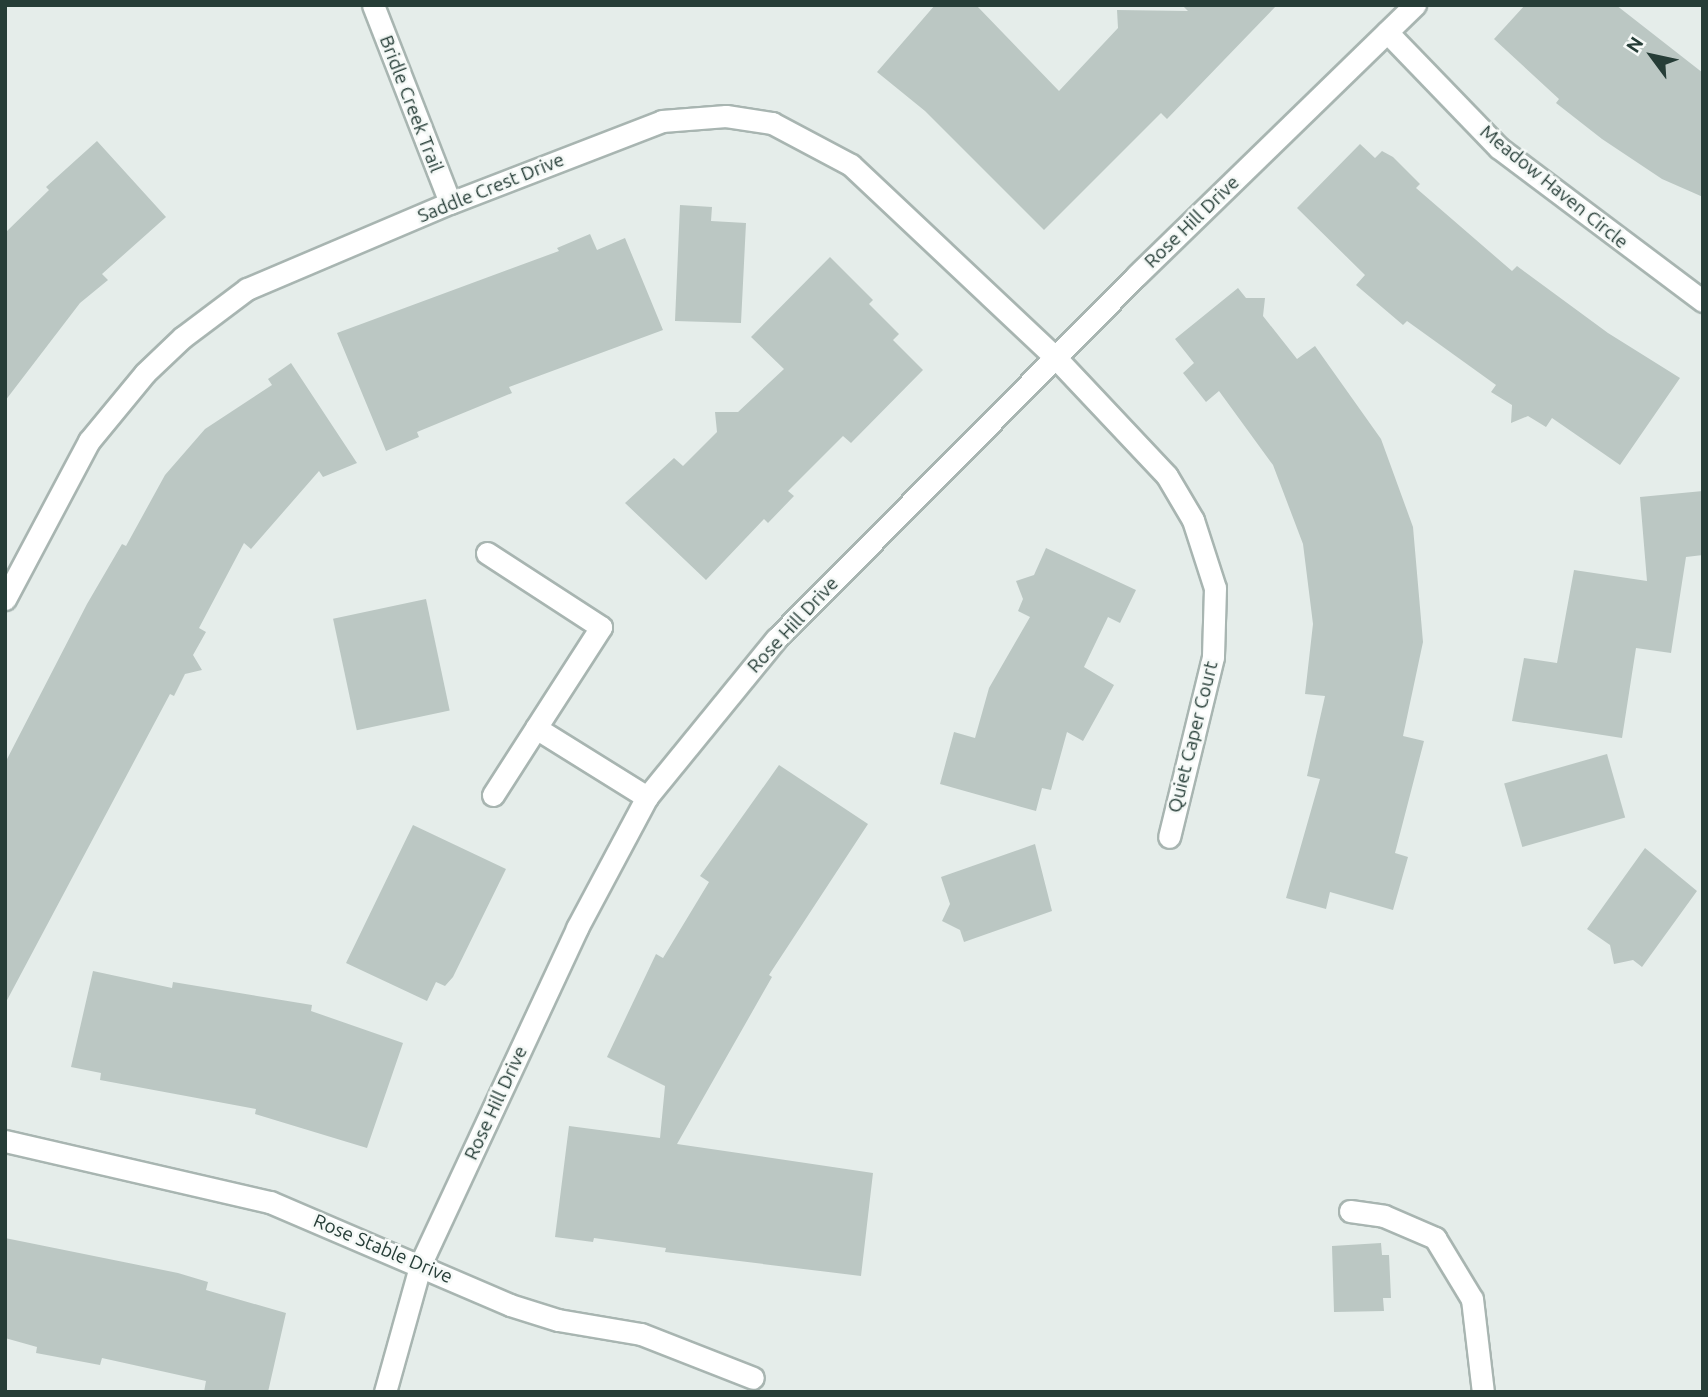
<!DOCTYPE html>
<style>
body{margin:0}
#map{position:relative;width:1708px;height:1397px;overflow:hidden;background:#e5edea;font-family:Ubuntu,sans-serif}
div>[style]{position:absolute}
[style*='--x']{left:calc(var(--x)*1px);top:calc(var(--y)*1px);width:calc(var(--w)*1px);rotate:calc(var(--a)*1deg)}
.building>*{inset:0;background:#bbc7c3;transform-origin:0 0}
.roads{filter:drop-shadow(2px 0 #a8b5b1) drop-shadow(-2px 0 #a8b5b1) drop-shadow(0 2px #a8b5b1) drop-shadow(0 -2px #a8b5b1)}
.minor>*{height:21px;margin:-10.5px;padding:0 10.5px;transform-origin:10.5px;border-radius:10.5px;background:#fff}
span{translate:-50% -50%;white-space:nowrap;text-align:center;line-height:1.15;-webkit-text-stroke:5px #f5f9f7;paint-order:stroke}
.street-label{font-size:19px;color:#263d37}
.frame{position:absolute;inset:0;border:7px solid #263d37;pointer-events:none}
.north{position:absolute;left:1617px;top:21px;width:70px;height:70px;-webkit-text-stroke:5px #f5f9f7;paint-order:stroke;rotate:303deg;font-size:19px;font-weight:700;line-height:28px;text-align:center;color:#263d37}
.north::after{content:'';display:block;margin:auto;width:24px;height:32px;background:#263d37;clip-path:polygon(50% 0,100% 100%,50% 72%,0 100%)}
</style>
<div id="map">
<div class="building">
<div style="clip-path:polygon(935px 5px,976px 5px,1059px 91px,1118px 28px,1117px 10px,1188px 11px,1182px 5px,1277px 5px,1167px 119px,1161px 113px,1044px 230px,925px 111px,877px 72px)"></div>
<div style="clip-path:polygon(1525px 5px,1616px 5px,1703px 73px,1703px 197px,1662px 179px,1602px 139px,1556px 103px,1559px 99px,1494px 39px)"></div>
<div style="clip-path:polygon(97px 141px,166px 217px,102px 274px,108px 280px,80px 303px,5px 401px,5px 233px,49px 190px,46px 187px)"></div>
<div style="clip-path:polygon(1360px 144px,1375px 158px,1382px 151px,1393px 157px,1420px 184px,1416px 188px,1512px 271px,1517px 266px,1608px 333px,1680px 378px,1620px 465px,1552px 418px,1546px 427px,1528px 416px,1511px 423px,1512px 405px,1491px 392px,1496px 385px,1407px 321px,1403px 325px,1356px 285px,1365px 275px,1297px 208px)"></div>
<div style="clip-path:polygon(680px 205px,712px 207px,711px 221px,746px 223px,741px 323px,675px 321px)"></div>
<div style="clip-path:polygon(590px 234px,597px 250px,625px 238px,663px 330px,509px 387px,512px 393px,417px 432px,419px 437px,386px 451px,337px 333px,559px 251px,557px 248px)"></div>
<div style="clip-path:polygon(830px 257px,873px 300px,869px 304px,899px 334px,893px 340px,923px 370px,851px 443px,843px 436px,788px 491px,794px 496px,768px 523px,764px 519px,706px 580px,625px 503px,674px 458px,683px 466px,717px 432px,715px 412px,738px 412px,784px 369px,751px 337px)"></div>
<div style="clip-path:polygon(1238px 288px,1246px 298px,1265px 298px,1263px 316px,1297px 359px,1315px 346px,1381px 439px,1413px 527px,1423px 642px,1403px 736px,1424px 741px,1395px 853px,1408px 857px,1393px 910px,1330px 892px,1326px 909px,1286px 898px,1320px 779px,1307px 776px,1325px 696px,1305px 694px,1313px 624px,1303px 544px,1273px 465px,1219px 391px,1206px 402px,1183px 373px,1194px 363px,1175px 339px)"></div>
<div style="clip-path:polygon(291px 363px,357px 463px,323px 477px,319px 471px,251px 549px,244px 543px,199px 628px,206px 632px,193px 655px,202px 670px,185px 674px,174px 696px,170px 694px,5px 1004px,5px 763px,87px 604px,122px 544px,126px 546px,165px 475px,205px 429px,272px 385px,268px 379px)"></div>
<div style="clip-path:polygon(1703px 491px,1703px 555px,1686px 557px,1671px 653px,1636px 648px,1622px 738px,1512px 721px,1524px 658px,1557px 663px,1574px 570px,1647px 581px,1640px 497px)"></div>
<div style="clip-path:polygon(1046px 548px,1136px 590px,1120px 623px,1108px 617px,1084px 667px,1114px 685px,1083px 741px,1067px 732px,1051px 790px,1042px 788px,1036px 811px,940px 784px,954px 732px,975px 738px,989px 688px,1030px 617px,1018px 611px,1023px 599px,1016px 581px,1034px 575px)"></div>
<div style="left:426px;top:599px;width:114px;height:95px;rotate:78deg"></div>
<div style="left:1607px;top:754px;width:66px;height:107px;rotate:74deg"></div>
<div style="clip-path:polygon(779px 765px,868px 824px,769px 975px,772px 977px,677px 1144px,873px 1173px,861px 1276px,665px 1252px,666px 1248px,594px 1238px,593px 1242px,555px 1237px,569px 1126px,660px 1138px,665px 1086px,607px 1057px,656px 954px,663px 958px,709px 882px,700px 876px)"></div>
<div style="clip-path:polygon(413px 825px,506px 869px,453px 977px,445px 986px,436px 982px,427px 1001px,346px 963px)"></div>
<div style="clip-path:polygon(1035px 844px,1052px 911px,964px 942px,960px 930px,942px 921px,950px 904px,941px 877px)"></div>
<div style="clip-path:polygon(1645px 848px,1697px 891px,1642px 967px,1633px 960px,1614px 964px,1610px 945px,1587px 929px)"></div>
<div style="clip-path:polygon(93px 971px,172px 988px,173px 982px,312px 1005px,311px 1011px,403px 1043px,367px 1148px,255px 1114px,256px 1109px,100px 1080px,101px 1073px,71px 1067px)"></div>
<div style="clip-path:polygon(5px 1238px,178px 1273px,208px 1282px,206px 1290px,286px 1313px,268px 1392px,204px 1392px,206px 1381px,102px 1358px,100px 1365px,36px 1353px,37px 1347px,5px 1338px)"></div>
<div style="clip-path:polygon(1381px 1243px,1382px 1255px,1389px 1255px,1391px 1298px,1383px 1298px,1384px 1311px,1334px 1312px,1332px 1246px)"></div>
</div>
<div class="roads">
<div class="minor">
<div style="--x:373;--y:5;--w:212;--a:68.7"></div>
<div style="--x:1387;--y:32;--w:161;--a:46"></div>
<div style="--x:1499;--y:148;--w:255;--a:36.9"></div>
<div style="--x:487;--y:553;--w:136;--a:33"></div>
<div style="--x:601;--y:627;--w:120;--a:122.8"></div>
<div style="--x:536;--y:728;--w:131;--a:31.9"></div>
<div style="--x:5;--y:599;--w:179;--a:-62"></div>
<div style="--x:89;--y:441;--w:88;--a:-50.5"></div>
<div style="--x:145;--y:373;--w:52;--a:-43.5"></div>
<div style="--x:183;--y:337;--w:80;--a:-36.9"></div>
<div style="--x:247;--y:289;--w:220;--a:-23"></div>
<div style="--x:450;--y:203;--w:227;--a:-21.1"></div>
<div style="--x:662;--y:121;--w:64;--a:-4.5"></div>
<div style="--x:726;--y:116;--w:47;--a:8.7"></div>
<div style="--x:772;--y:123;--w:89;--a:28"></div>
<div style="--x:851;--y:165;--w:280;--a:43.3"></div>
<div style="--x:1055;--y:357;--w:163;--a:46.7"></div>
<div style="--x:1167;--y:476;--w:51;--a:59.4"></div>
<div style="--x:1193;--y:520;--w:71;--a:72.1"></div>
<div style="--x:1215;--y:588;--w:69;--a:91.7"></div>
<div style="--x:1213;--y:657;--w:185;--a:103.7"></div>
<div style="--x:493;--y:795;--w:80;--a:-57.3"></div>
<div style="--x:5;--y:1141;--w:272;--a:13"></div>
<div style="--x:270;--y:1202;--w:261;--a:23.2"></div>
<div style="--x:510;--y:1305;--w:50;--a:17.4"></div>
<div style="--x:558;--y:1320;--w:84;--a:9.6"></div>
<div style="--x:641;--y:1334;--w:120;--a:21.4"></div>
<div style="--x:1350;--y:1211;--w:34;--a:8"></div>
<div style="--x:1384;--y:1216;--w:56;--a:23.3"></div>
<div style="--x:1435;--y:1238;--w:71;--a:58.8"></div>
<div style="--x:1472;--y:1299;--w:94;--a:83.3"></div>
<div style="--x:385;--y:1392;--w:134;--a:-74.4"></div>
<div style="--x:421;--y:1263;--w:370;--a:-65"></div>
<div style="--x:577;--y:928;--w:149;--a:-61.9"></div>
<div style="--x:647;--y:797;--w:204;--a:-50.8"></div>
<div style="--x:776;--y:639;--w:513;--a:-45.24"></div>
<div style="--x:1137;--y:275;--w:388;--a:-44.2"></div>
</div>
</div>
<div class="street-label">
<span style="left:411px;top:104px;rotate:69deg">Bridle Creek Trail</span>
<span style="left:1554px;top:187px;rotate:39deg">Meadow Haven Circle</span>
<span style="left:491px;top:188px;rotate:-22deg">Saddle Crest Drive</span>
<span style="left:1192px;top:222px;rotate:-44deg">Rose Hill Drive</span>
<span style="left:793px;top:625px;rotate:-47deg">Rose Hill Drive</span>
<span style="left:1193px;top:737px;rotate:-76deg">Quiet Caper Court</span>
<span style="left:496px;top:1103px;rotate:-65deg">Rose Hill Drive</span>
<span style="left:383px;top:1249px;rotate:23deg">Rose Stable Drive</span>
</div>
<div class="frame"></div>
<div class="north">N</div>
</div>
